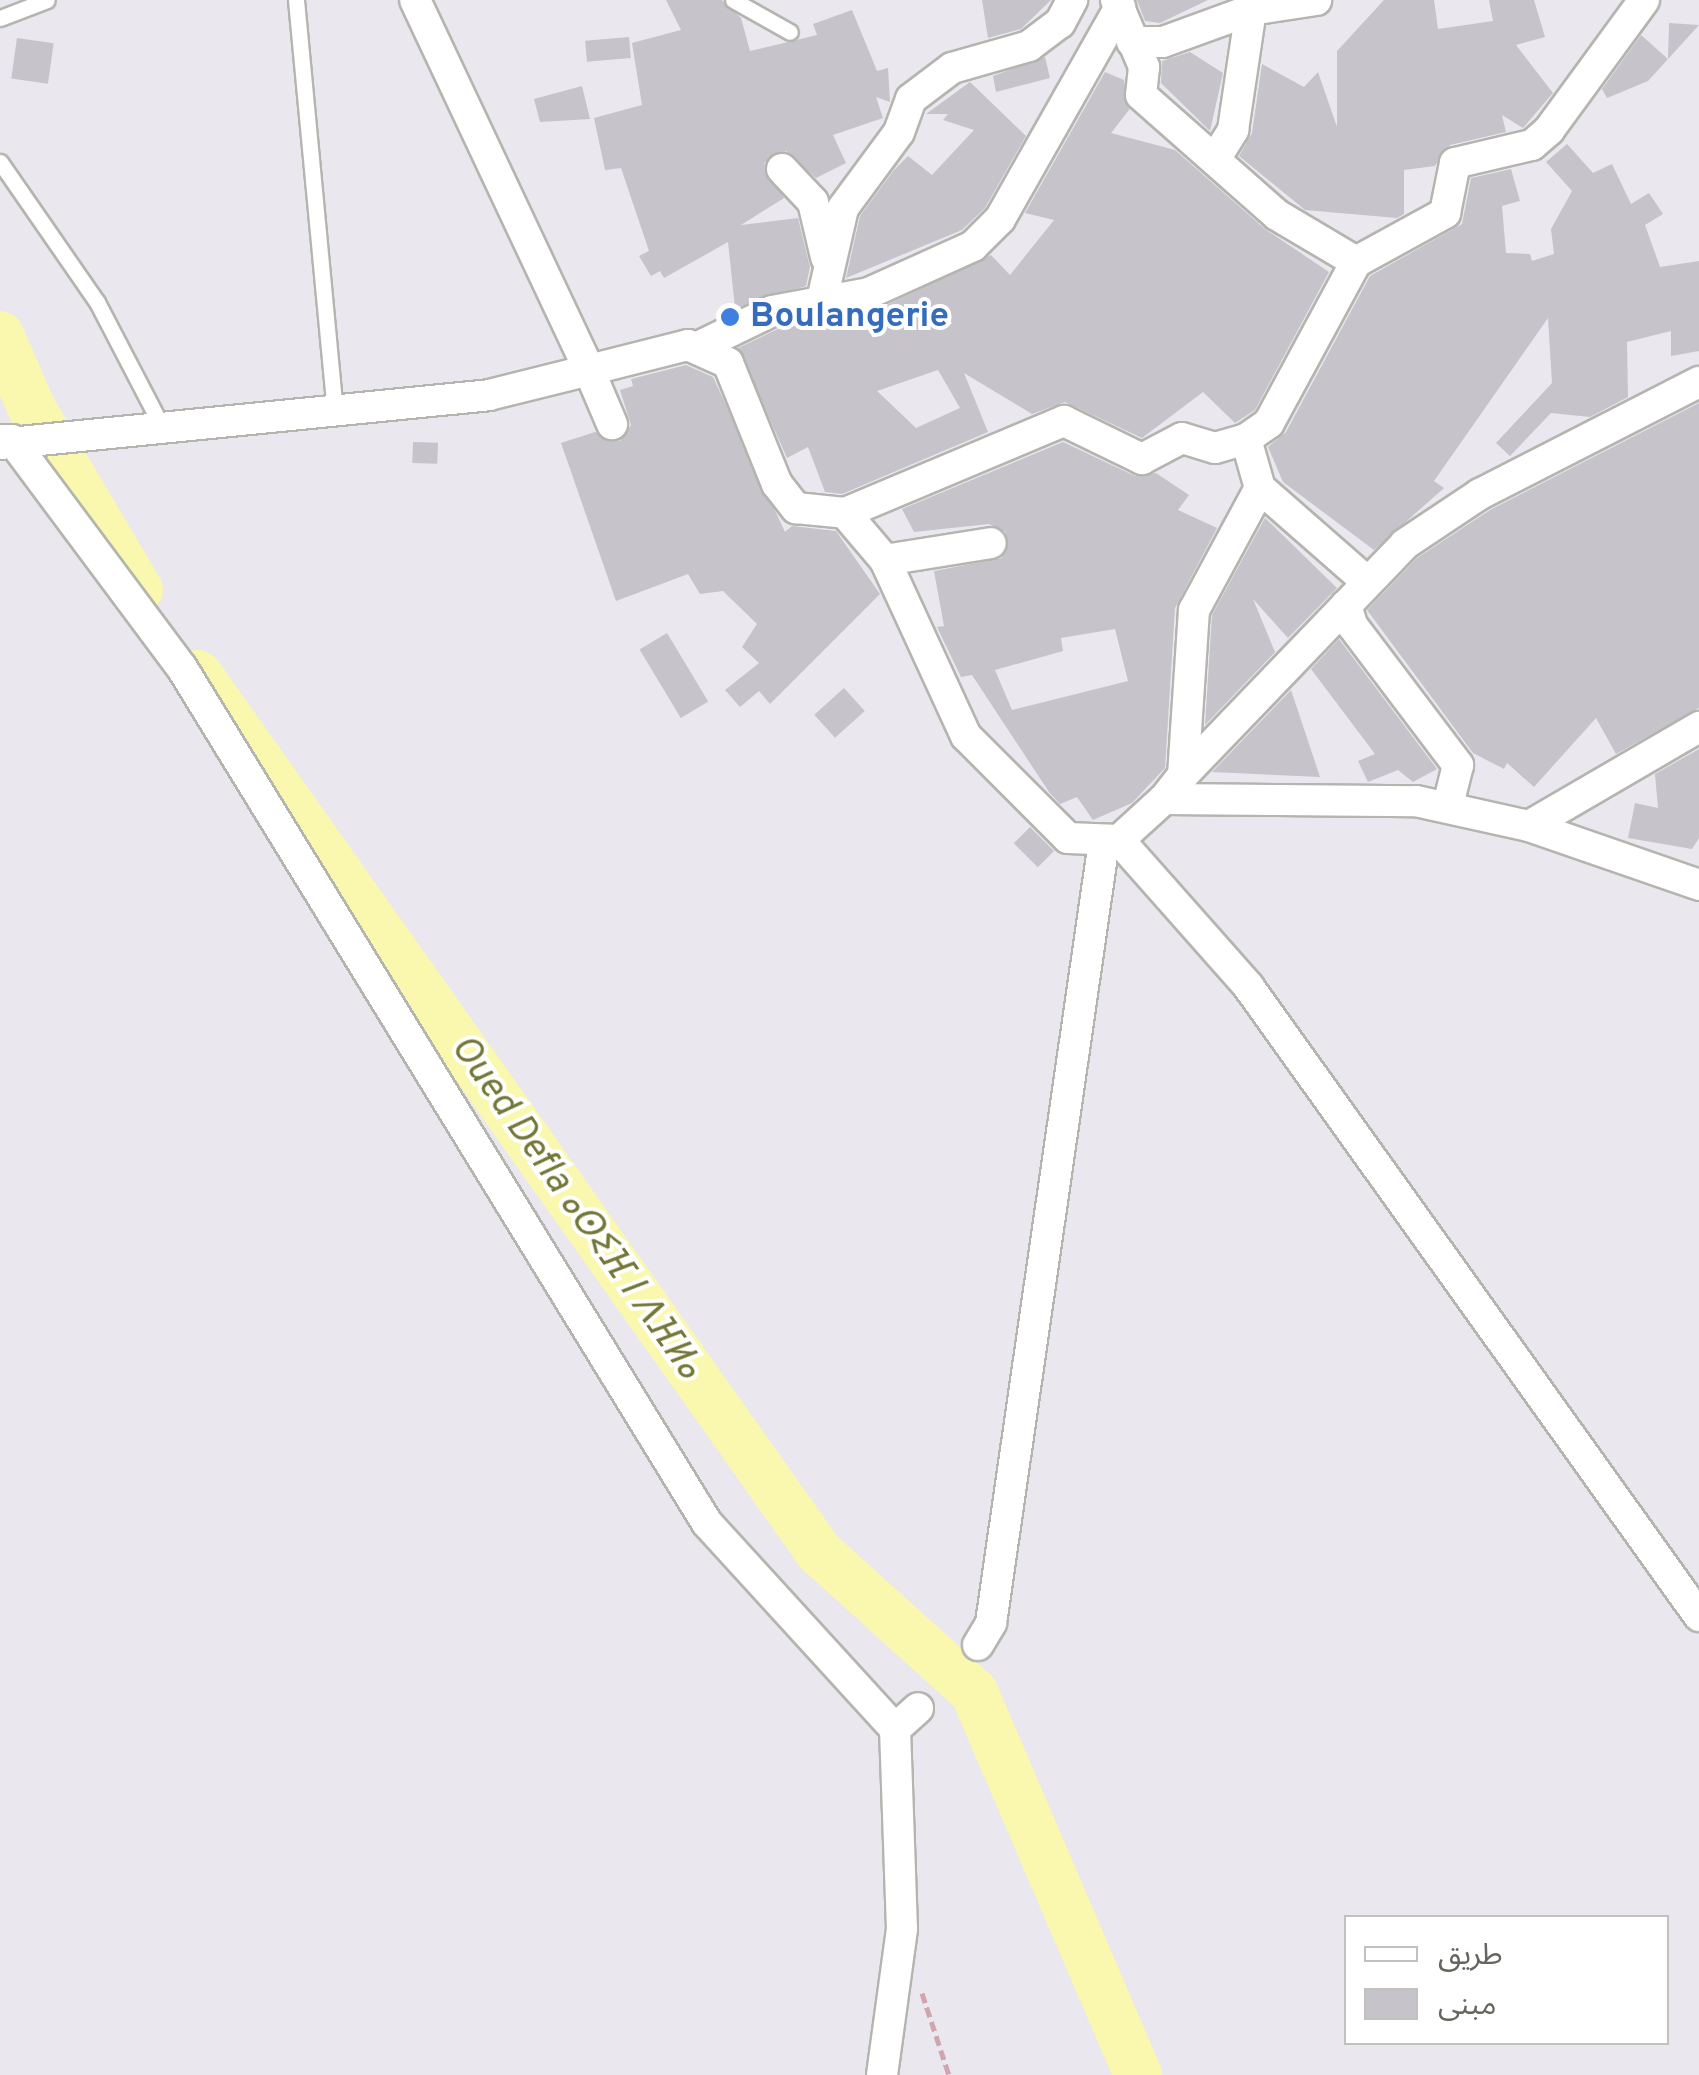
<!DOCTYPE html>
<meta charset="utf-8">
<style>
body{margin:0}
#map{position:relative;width:1699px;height:2075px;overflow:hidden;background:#eae7ef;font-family:Overpass,"Noto Sans Arabic","Noto Sans Tifinagh",sans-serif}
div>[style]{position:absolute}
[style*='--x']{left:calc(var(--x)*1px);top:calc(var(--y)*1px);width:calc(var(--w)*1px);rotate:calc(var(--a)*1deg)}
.river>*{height:48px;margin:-24px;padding:0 24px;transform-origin:24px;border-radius:24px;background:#f9f8ae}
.building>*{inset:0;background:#c6c3cb;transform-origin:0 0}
.path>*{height:5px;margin-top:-2.5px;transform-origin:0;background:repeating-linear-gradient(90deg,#cfa6ad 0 10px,transparent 0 15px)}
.roads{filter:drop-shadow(2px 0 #b4b5af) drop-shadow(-2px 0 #b4b5af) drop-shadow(0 2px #b4b5af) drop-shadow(0 -2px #b4b5af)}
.service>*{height:15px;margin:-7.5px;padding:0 7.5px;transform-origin:7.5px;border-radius:7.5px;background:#fff}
.minor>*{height:30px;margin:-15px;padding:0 15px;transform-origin:15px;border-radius:15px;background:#fff}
.dots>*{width:28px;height:28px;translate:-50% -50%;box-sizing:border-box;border:5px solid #fff;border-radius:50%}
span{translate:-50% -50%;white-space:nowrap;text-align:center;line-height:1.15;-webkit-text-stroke:8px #fff;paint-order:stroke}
.shop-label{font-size:35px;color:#366cbe;font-weight:700}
.left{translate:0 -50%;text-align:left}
.water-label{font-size:38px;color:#737837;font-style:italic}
.legend{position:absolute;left:1344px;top:1915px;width:325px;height:130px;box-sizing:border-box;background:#fff;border:2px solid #c1c2bf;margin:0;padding:12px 18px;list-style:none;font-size:30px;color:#65665e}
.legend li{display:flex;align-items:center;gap:20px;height:50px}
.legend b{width:50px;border:2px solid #c1c2bf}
</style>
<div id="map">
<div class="river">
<div style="--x:0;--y:335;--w:81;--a:66.6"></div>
<div style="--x:32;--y:409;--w:210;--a:59.4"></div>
<div style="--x:198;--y:674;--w:1075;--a:54.73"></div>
<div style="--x:819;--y:1552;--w:209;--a:42.1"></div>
<div style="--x:974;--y:1692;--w:417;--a:66.8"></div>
</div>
<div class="building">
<div style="clip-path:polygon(666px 0,722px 0,741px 18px,750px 51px,817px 35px,813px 24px,852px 10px,877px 71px,888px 68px,890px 102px,876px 97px,883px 118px,833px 135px,846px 163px,816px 178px,786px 151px,764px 163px,784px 198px,741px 225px,798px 218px,810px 267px,806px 286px,735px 308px,728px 242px,664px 278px,660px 271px,651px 276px,639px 256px,649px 251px,621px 168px,605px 170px,594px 118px,642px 105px,632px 43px,681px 30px)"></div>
<div style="clip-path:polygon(982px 0,1051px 0,1021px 29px,988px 38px)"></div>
<div style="clip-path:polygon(1137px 0,1208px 0,1160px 23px,1145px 21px)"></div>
<div style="clip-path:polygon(1384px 0,1434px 0,1438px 29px,1493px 21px,1489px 0,1534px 0,1545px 37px,1516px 45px,1553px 93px,1523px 128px,1502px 115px,1506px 132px,1450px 145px,1435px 166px,1404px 170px,1404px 214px,1397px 218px,1305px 210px,1239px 156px,1252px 133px,1262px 64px,1304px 87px,1318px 72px,1337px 127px,1337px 51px)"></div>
<div style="clip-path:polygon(1669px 23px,1699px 25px,1648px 81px,1607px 98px,1602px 89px,1641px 35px,1668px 59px)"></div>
<div style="left:629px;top:37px;width:21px;height:44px;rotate:85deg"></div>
<div style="left:17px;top:38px;width:37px;height:41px;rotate:8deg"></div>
<div style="clip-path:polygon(1190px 52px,1223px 73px,1210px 131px,1161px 83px,1162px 61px)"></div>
<div style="clip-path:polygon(1045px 57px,1050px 78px,996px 92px,993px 76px)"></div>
<div style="clip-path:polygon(evenodd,1105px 72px,1124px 80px,1129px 110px,1111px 133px,1175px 150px,1265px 229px,1329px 272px,1255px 410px,1235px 423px,1203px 392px,1142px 438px,1065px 402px,1032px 414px,964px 373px,988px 432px,842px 494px,825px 492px,808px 447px,787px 458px,738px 348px,778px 329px,876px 310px,991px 255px,1010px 275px,1054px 220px,1025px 213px,1105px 72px,938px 370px,960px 408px,916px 428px,877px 391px,938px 370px)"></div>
<div style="clip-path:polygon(970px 82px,1026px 136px,985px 208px,962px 230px,846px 278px,860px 216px,894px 170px,908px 156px,932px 175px,974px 130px,943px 120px,948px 114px,926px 114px)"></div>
<div style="clip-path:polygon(582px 86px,590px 119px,540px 122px,534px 99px)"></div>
<div style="clip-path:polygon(1567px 144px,1593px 173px,1612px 164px,1631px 204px,1649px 193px,1663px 214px,1645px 225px,1660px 267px,1699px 261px,1699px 351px,1671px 356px,1671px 331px,1627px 342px,1628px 397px,1590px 417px,1551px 413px,1510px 456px,1496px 443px,1552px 383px,1548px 318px,1434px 481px,1444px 488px,1374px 550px,1283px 482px,1268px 447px,1286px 432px,1370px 276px,1462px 224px,1471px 178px,1511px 169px,1520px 201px,1502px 206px,1506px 253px,1530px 254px,1532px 261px,1554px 254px,1551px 229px,1572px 191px,1546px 162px)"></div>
<div style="clip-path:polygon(686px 365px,713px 377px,785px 532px,792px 526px,836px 531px,880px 594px,770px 704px,759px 691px,740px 707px,725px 690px,759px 663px,742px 647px,757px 624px,723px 591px,700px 594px,688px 574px,616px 601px,561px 443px,595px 432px,620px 441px,631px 425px,620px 390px,633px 386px,631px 379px)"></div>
<div style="clip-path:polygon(1699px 403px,1699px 708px,1616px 754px,1596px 718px,1534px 787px,1507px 763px,1504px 769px,1473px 753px,1367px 610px,1417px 558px,1490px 510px)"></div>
<div style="left:413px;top:442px;width:25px;height:21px;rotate:2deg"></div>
<div style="clip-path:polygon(evenodd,1063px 442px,1135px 476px,1156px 473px,1189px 495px,1178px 510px,1217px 528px,1175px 608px,1165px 768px,1132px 803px,1093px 820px,1077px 797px,1060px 804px,1049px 792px,972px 675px,961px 677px,937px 627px,944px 626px,934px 571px,1002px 558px,1006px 532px,989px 524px,914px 532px,902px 509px,1063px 442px,1115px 629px,1128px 681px,1012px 710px,995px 670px,1063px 651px,1061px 638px,1115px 629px)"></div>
<div style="clip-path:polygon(1265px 518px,1337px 588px,1288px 638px,1253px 599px,1275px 652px,1205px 725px,1212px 615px)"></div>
<div style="left:667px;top:633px;width:80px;height:32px;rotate:59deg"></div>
<div style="clip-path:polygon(1339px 639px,1437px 769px,1413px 782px,1398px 770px,1368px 782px,1358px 761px,1375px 754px,1311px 669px)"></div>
<div style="left:844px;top:688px;width:31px;height:40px;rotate:48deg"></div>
<div style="clip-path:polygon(1291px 690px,1320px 777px,1212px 772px)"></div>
<div style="clip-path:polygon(1699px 749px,1699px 838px,1692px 849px,1628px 838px,1635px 803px,1658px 808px,1655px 774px)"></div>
<div style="left:1030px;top:827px;width:34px;height:23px;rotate:45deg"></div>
</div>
<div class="path">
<div style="--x:922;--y:1993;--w:86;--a:71.8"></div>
</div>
<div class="roads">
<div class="service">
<div style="--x:296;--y:0;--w:415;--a:84.6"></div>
<div style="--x:733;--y:0;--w:65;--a:29.3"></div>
<div style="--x:0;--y:18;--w:50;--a:-21"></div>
<div style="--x:0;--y:162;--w:170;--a:55.3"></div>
<div style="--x:97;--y:302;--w:139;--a:62.5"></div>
</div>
<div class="minor">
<div style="--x:415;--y:0;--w:409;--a:64.8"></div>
<div style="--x:589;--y:370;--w:102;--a:-14.2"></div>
<div style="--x:688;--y:345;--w:44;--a:24.2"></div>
<div style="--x:728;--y:363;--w:131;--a:68"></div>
<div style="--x:777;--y:484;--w:31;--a:52"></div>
<div style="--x:796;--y:508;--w:49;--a:5.8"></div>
<div style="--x:845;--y:513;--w:62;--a:49.6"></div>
<div style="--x:885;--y:560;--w:194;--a:65.3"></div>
<div style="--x:966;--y:736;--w:144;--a:45"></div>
<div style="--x:1068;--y:838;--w:51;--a:2.2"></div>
<div style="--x:1119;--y:840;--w:61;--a:-42.3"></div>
<div style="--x:1164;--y:799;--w:252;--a:0.5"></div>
<div style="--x:1416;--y:801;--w:116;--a:12.5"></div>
<div style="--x:1529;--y:826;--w:180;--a:19.1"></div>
<div style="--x:1116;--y:0;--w:73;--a:67.3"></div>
<div style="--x:1144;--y:67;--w:28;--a:96"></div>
<div style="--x:1141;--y:95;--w:181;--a:41.4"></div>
<div style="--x:1277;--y:215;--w:92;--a:30.7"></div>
<div style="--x:1356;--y:262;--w:183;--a:118.4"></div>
<div style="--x:1269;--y:423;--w:28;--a:145"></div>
<div style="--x:1246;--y:439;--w:51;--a:74.1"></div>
<div style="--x:1260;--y:488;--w:139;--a:118.4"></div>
<div style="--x:1194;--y:610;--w:165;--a:93.8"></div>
<div style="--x:1183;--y:775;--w:31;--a:128"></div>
<div style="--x:1132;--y:42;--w:31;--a:0"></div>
<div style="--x:1163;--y:42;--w:94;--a:-20"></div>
<div style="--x:1251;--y:10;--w:10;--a:-96"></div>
<div style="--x:1217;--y:156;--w:31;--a:-58"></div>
<div style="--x:1233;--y:130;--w:121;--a:-81.5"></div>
<div style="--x:1251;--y:10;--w:66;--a:-8.7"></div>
<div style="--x:782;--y:169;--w:45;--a:46.8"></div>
<div style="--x:813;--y:202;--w:57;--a:76.7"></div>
<div style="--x:1356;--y:262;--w:102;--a:-28.8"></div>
<div style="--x:1445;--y:213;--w:51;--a:-78.7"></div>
<div style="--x:1455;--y:163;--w:79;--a:-13.2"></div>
<div style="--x:1532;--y:145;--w:23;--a:-41"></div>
<div style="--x:1549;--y:130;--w:161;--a:-53.8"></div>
<div style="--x:822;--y:300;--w:94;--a:-77.1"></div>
<div style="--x:843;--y:208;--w:94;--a:-53.6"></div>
<div style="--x:899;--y:132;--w:35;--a:-70"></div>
<div style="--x:911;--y:99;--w:51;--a:-37.1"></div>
<div style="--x:952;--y:68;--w:80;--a:-15.9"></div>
<div style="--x:1029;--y:46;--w:39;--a:-37"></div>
<div style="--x:1060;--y:23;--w:26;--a:-62"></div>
<div style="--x:698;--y:347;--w:82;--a:-25.9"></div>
<div style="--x:772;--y:311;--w:99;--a:-10.5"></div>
<div style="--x:869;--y:293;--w:114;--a:-24.3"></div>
<div style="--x:973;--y:246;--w:38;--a:-45"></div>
<div style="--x:1000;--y:219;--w:244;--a:-60.5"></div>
<div style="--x:0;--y:440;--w:12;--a:0"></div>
<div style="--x:12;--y:440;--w:284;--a:53.3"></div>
<div style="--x:182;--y:668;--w:1003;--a:58.45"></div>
<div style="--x:707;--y:1523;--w:279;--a:47.6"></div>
<div style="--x:0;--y:444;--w:491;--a:-5.7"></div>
<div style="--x:489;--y:395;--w:103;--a:-14"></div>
<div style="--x:589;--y:370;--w:59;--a:66.9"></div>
<div style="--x:1260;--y:488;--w:140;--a:41.2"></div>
<div style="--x:845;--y:513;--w:238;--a:-22.8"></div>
<div style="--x:1064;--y:421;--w:87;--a:26"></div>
<div style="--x:1142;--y:459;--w:45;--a:-27.7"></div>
<div style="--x:1182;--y:438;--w:34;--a:17"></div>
<div style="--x:1215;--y:448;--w:32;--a:-16"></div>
<div style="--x:885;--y:560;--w:107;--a:-9.1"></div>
<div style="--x:1346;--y:605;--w:21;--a:73"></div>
<div style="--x:1352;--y:625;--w:176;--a:52.9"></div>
<div style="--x:1458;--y:765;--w:41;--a:104"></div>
<div style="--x:1183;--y:775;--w:320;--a:-46.1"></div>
<div style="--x:1405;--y:544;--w:90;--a:-33.7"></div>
<div style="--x:1480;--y:494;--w:246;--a:-27.1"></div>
<div style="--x:1529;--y:826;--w:197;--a:-30.2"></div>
<div style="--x:1119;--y:840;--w:195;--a:48.5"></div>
<div style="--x:1248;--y:986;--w:775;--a:54.4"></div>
<div style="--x:978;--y:1645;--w:26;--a:-59"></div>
<div style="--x:991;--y:1623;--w:789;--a:-81.77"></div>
<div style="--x:882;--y:2075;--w:147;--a:-82.2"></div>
<div style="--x:902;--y:1929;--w:200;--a:-92"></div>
<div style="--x:895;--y:1729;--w:31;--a:-42"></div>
</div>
</div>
<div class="dots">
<div style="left:730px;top:317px;background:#3f7fe0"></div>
</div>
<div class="shop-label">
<span class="left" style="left:750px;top:317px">Boulangerie</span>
</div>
<div class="water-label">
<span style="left:575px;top:1208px;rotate:55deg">Oued Defla ⴰⵙⵉⴼ ⵏ ⴷⴼⵍⴰ</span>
</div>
<ul class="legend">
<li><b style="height:12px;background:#fff"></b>طريق</li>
<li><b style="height:28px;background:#c6c3cb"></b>مبنى</li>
</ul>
</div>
